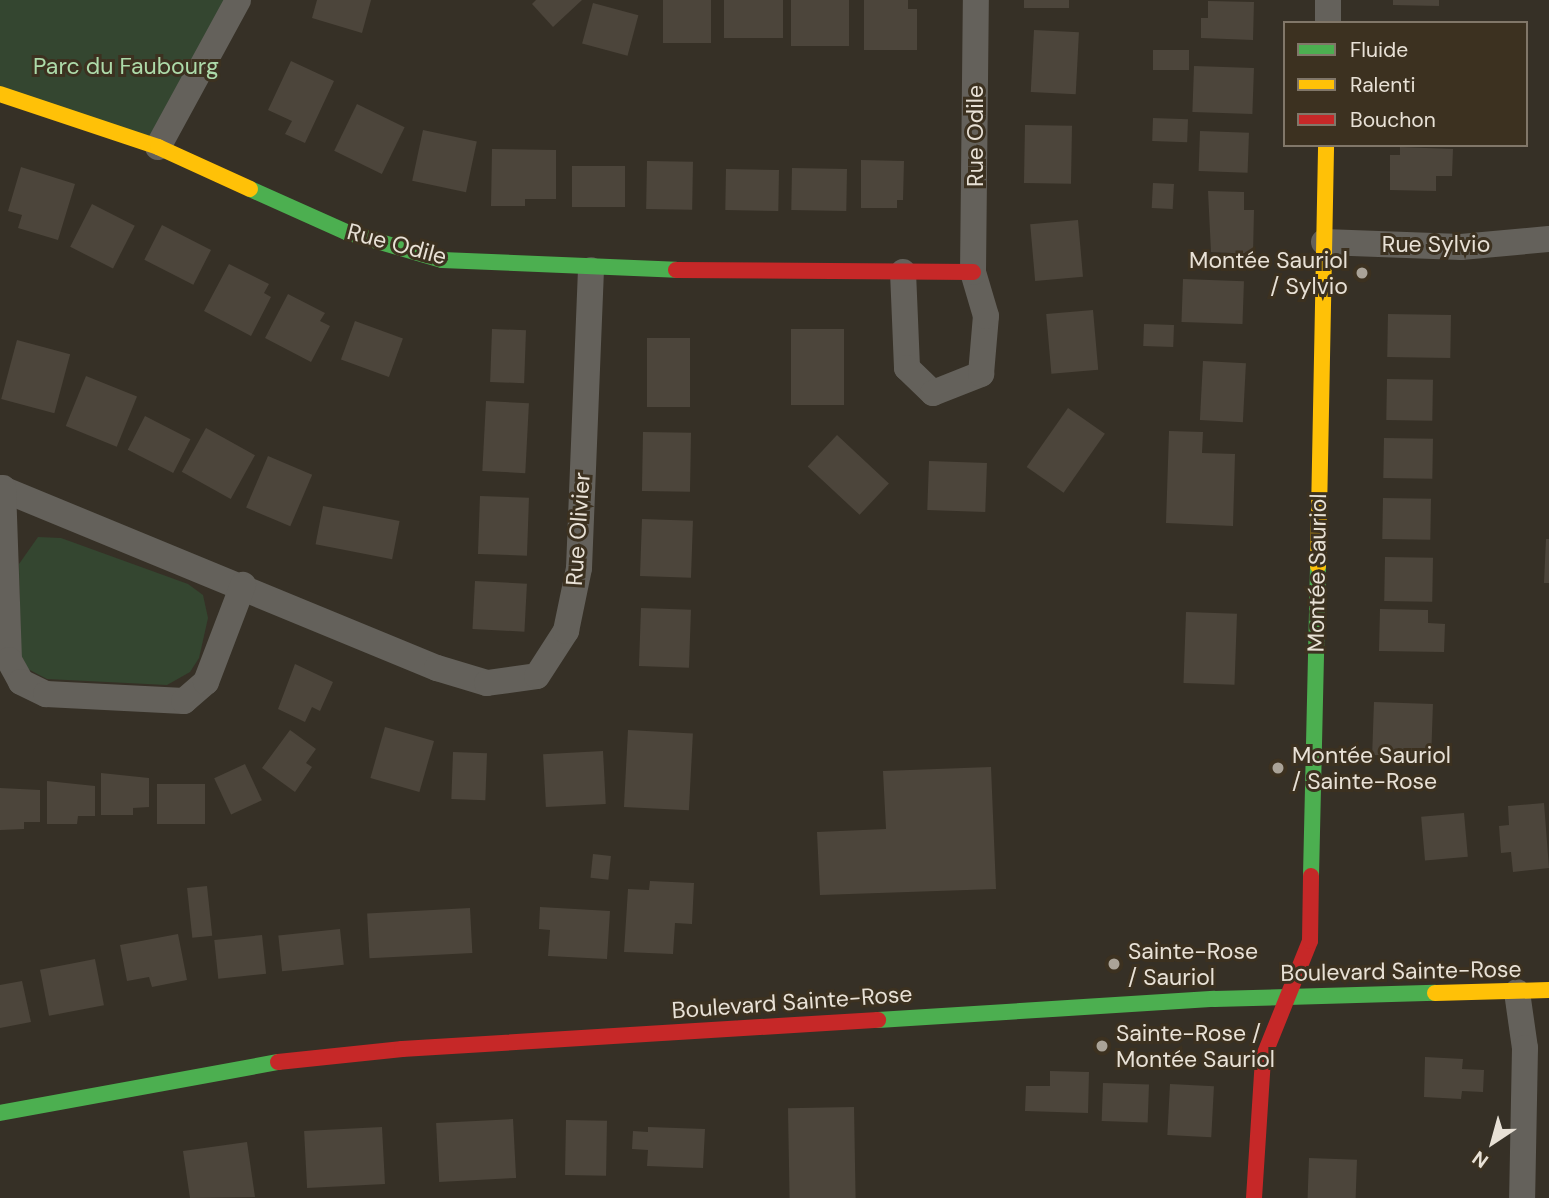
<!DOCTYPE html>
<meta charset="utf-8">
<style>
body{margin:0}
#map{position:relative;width:1549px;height:1198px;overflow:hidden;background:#363026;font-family:"DM Sans",sans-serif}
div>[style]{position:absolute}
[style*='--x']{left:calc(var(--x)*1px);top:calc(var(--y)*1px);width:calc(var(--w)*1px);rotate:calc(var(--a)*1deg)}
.green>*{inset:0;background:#344630}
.building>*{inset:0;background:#4c453b;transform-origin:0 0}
.street>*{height:26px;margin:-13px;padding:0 13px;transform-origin:13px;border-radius:13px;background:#64615b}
.fast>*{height:16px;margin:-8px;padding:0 8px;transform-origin:8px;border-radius:8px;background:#4caf50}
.slow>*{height:16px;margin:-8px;padding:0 8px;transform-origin:8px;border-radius:8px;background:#ffc107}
.jam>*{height:16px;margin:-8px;padding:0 8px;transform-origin:8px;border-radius:8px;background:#c62828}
.dots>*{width:19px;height:19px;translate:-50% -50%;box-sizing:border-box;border:4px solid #3c3120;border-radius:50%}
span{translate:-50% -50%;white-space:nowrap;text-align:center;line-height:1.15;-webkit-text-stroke:6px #3c3120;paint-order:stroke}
.park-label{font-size:23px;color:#addaa9}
.street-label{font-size:23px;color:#e8e1d6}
.poi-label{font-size:23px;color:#e8e1d6}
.right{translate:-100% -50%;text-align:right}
.left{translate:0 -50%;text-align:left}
.legend{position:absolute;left:1283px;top:21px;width:245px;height:126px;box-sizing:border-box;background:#3c3120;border:2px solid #817769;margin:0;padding:9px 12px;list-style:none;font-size:21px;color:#e8e1d6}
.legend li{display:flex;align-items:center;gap:14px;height:35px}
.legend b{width:35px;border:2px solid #817769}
.north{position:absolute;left:1458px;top:1107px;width:70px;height:70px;-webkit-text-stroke:5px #3c3120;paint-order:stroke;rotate:216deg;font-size:19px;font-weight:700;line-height:28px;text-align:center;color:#e8e1d6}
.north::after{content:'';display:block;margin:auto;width:24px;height:32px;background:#e8e1d6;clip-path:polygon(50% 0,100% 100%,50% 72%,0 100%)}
</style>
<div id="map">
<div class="green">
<div style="clip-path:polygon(0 0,238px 0,158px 147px,0 94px)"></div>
<div style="clip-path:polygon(38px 537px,61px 538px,188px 584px,203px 595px,208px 618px,199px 658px,190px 672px,167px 685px,47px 679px,28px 669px,21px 655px,19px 564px)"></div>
</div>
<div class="building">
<div style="clip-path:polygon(317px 0,371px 0,362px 33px,312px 18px)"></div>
<div style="clip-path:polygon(536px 0,582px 0,553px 27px,532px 4px)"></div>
<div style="left:663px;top:0;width:48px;height:43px"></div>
<div style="left:724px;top:0;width:59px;height:38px"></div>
<div style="left:791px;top:0;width:58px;height:46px"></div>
<div style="clip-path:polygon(864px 0,908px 0,908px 9px,917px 9px,917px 50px,864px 50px)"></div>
<div style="left:1024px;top:0;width:45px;height:8px"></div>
<div style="clip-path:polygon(1393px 0,1439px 0,1439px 6px,1393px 5px)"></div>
<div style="clip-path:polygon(1208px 1px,1254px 2px,1253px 40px,1201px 38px,1201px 18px,1208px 18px)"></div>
<div style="left:593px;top:3px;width:47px;height:42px;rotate:15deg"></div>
<div style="left:1034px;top:30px;width:45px;height:62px;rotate:3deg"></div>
<div style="left:1153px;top:50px;width:36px;height:20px"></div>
<div style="clip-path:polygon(291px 61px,334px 81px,305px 143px,285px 134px,292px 121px,268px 110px)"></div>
<div style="left:1194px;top:66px;width:60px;height:46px;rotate:2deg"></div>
<div style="left:357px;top:104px;width:53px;height:52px;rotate:26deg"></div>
<div style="left:1153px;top:118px;width:35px;height:23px;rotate:2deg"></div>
<div style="left:1025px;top:125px;width:47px;height:58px;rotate:1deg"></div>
<div style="left:423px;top:130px;width:55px;height:52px;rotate:12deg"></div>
<div style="left:1200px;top:131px;width:49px;height:40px;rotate:2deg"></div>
<div style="clip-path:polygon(1400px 147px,1453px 149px,1452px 176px,1436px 176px,1436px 191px,1390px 190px,1390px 155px,1400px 155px)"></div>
<div style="clip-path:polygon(492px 149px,556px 150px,556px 199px,525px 199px,525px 206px,491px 206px)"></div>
<div style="clip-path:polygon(861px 160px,904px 161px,903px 200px,897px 200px,897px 208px,861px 208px)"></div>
<div style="left:647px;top:161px;width:46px;height:48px;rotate:1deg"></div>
<div style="left:572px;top:166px;width:53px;height:41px"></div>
<div style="clip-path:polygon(21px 167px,75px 184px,58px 240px,18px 228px,22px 215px,8px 211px)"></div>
<div style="left:792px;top:168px;width:55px;height:42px;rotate:1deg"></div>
<div style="left:726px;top:169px;width:53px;height:41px;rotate:1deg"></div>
<div style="left:1153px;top:183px;width:21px;height:25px;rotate:3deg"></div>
<div style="clip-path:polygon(1208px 191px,1244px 192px,1244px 210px,1254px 210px,1253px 254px,1211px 252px)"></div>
<div style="left:92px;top:204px;width:48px;height:48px;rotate:27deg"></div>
<div style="left:1078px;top:220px;width:57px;height:48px;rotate:85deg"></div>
<div style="left:162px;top:225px;width:55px;height:39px;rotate:27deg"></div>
<div style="clip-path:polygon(229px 264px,269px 284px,264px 293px,271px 297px,251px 336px,204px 311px)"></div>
<div style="left:1183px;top:279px;width:61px;height:43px;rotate:2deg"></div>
<div style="clip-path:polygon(288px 294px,325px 313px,320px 321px,330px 326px,311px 362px,265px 338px)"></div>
<div style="left:1093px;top:310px;width:60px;height:47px;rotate:85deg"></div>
<div style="left:1388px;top:314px;width:63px;height:43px;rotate:1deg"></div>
<div style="left:355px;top:321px;width:51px;height:41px;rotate:20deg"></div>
<div style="left:1144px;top:324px;width:30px;height:22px;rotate:2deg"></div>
<div style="left:492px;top:329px;width:34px;height:53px;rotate:2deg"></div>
<div style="left:791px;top:329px;width:53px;height:76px"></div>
<div style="left:647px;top:338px;width:43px;height:69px"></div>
<div style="left:17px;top:340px;width:55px;height:61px;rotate:15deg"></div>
<div style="left:1203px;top:361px;width:43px;height:59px;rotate:3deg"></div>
<div style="left:86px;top:376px;width:55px;height:54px;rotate:22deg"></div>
<div style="left:1387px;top:379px;width:46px;height:41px;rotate:1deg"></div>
<div style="left:486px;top:401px;width:43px;height:70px;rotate:3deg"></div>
<div style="left:1068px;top:408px;width:45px;height:72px;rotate:35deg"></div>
<div style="left:145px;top:416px;width:51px;height:38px;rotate:27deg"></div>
<div style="left:206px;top:428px;width:56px;height:50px;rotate:29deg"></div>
<div style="clip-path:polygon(1169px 431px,1203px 432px,1202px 453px,1235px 454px,1233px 526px,1166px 523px)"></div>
<div style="left:643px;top:432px;width:48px;height:59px;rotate:1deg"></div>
<div style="left:837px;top:435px;width:71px;height:43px;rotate:43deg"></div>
<div style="left:1384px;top:438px;width:49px;height:40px;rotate:1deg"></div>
<div style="left:268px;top:456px;width:48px;height:56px;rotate:23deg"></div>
<div style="left:929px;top:461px;width:58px;height:49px;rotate:2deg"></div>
<div style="left:480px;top:496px;width:49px;height:58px;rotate:2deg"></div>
<div style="left:1383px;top:498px;width:48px;height:41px;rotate:1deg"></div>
<div style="left:323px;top:506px;width:78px;height:39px;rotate:11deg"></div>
<div style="left:642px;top:519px;width:51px;height:57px;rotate:2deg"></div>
<div style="clip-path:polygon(1546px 539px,1549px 539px,1549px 583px,1544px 583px)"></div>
<div style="left:1385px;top:557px;width:48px;height:44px;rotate:1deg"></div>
<div style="left:475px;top:581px;width:52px;height:48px;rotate:3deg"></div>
<div style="left:641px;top:608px;width:50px;height:58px;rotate:2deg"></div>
<div style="clip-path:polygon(1380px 609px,1428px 610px,1428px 623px,1445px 624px,1444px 652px,1379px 651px)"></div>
<div style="left:1186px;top:612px;width:51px;height:71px;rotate:2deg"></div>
<div style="clip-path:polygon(295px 664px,333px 682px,320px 711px,312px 707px,305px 722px,278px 709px)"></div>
<div style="left:1374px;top:702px;width:59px;height:53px;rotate:2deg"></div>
<div style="left:385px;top:727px;width:51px;height:53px;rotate:16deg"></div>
<div style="clip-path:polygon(290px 730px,316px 749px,306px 763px,312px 767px,295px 792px,262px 768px)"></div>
<div style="left:628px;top:730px;width:65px;height:77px;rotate:3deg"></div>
<div style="left:603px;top:751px;width:53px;height:60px;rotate:87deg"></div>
<div style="left:453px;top:752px;width:34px;height:47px;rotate:2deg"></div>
<div style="left:245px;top:764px;width:40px;height:34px;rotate:65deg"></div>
<div style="clip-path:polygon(991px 767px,996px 889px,820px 895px,817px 832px,886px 829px,883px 771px)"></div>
<div style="clip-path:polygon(101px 773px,149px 778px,149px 807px,133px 808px,133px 815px,101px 815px)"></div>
<div style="clip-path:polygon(47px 781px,95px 786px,95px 816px,78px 816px,77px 824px,47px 824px)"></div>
<div style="left:157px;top:784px;width:48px;height:40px"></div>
<div style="clip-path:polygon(0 788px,40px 790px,40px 822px,24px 822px,24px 829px,0 830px)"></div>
<div style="clip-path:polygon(1544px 803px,1549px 868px,1513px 872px,1511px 852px,1501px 853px,1499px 826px,1509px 825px,1508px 806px)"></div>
<div style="left:1464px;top:813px;width:44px;height:43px;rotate:85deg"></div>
<div style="left:593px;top:854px;width:18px;height:24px;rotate:6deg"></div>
<div style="clip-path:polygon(650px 881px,694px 883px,692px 924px,675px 923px,673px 954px,624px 952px,628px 889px,649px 890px)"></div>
<div style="left:207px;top:886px;width:50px;height:20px;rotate:84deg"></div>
<div style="clip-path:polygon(540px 907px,610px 911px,607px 959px,548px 956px,550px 930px,539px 929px)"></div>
<div style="left:470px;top:908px;width:45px;height:103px;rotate:87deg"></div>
<div style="left:340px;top:929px;width:36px;height:62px;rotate:84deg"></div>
<div style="clip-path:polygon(178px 934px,187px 980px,152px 987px,149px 977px,127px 981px,120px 945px)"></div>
<div style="left:262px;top:935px;width:39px;height:48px;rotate:84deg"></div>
<div style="left:95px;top:959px;width:47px;height:56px;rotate:79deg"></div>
<div style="clip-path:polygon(22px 981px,31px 1022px,0 1028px,0 985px)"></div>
<div style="clip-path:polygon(1425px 1057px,1463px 1059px,1462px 1069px,1484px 1070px,1483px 1092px,1462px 1091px,1461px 1099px,1424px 1097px)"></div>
<div style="clip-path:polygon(1050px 1071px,1089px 1072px,1088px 1113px,1025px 1111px,1026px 1086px,1050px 1086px)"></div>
<div style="left:1103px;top:1083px;width:46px;height:38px;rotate:2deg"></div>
<div style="left:1170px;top:1084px;width:44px;height:51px;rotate:3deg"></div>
<div style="left:854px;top:1107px;width:91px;height:66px;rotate:89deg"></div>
<div style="left:513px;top:1119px;width:59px;height:77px;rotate:87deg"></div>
<div style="left:566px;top:1120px;width:41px;height:55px;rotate:1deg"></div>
<div style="left:382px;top:1127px;width:57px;height:78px;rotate:87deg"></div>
<div style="clip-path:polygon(648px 1127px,705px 1129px,703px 1168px,647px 1166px,648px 1150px,632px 1149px,633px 1131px,648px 1132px)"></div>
<div style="clip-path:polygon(247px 1142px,255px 1197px,190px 1198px,183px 1151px)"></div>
<div style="left:1309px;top:1158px;width:48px;height:40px;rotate:2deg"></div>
</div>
<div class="street">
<div style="--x:1328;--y:23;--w:23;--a:-90"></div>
<div style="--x:158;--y:147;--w:167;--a:-61.4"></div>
<div style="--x:1324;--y:242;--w:137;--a:2.1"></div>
<div style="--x:1461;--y:247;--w:88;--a:-5.2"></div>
<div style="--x:903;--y:272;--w:96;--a:87.6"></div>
<div style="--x:907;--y:368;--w:36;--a:44"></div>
<div style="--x:933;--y:393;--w:52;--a:-21.6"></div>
<div style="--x:981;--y:374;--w:58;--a:-85.1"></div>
<div style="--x:986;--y:316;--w:46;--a:-106.5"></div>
<div style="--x:973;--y:272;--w:272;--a:-89.4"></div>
<div style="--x:0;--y:488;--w:473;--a:22.4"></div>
<div style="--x:437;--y:668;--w:52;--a:16.7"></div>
<div style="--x:487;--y:683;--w:50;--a:-8"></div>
<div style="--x:537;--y:676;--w:54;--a:-57.2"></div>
<div style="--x:566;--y:631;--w:64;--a:-78.3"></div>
<div style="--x:579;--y:568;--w:298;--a:-87.7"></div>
<div style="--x:3;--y:488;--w:172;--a:88"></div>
<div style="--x:9;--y:660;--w:25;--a:61"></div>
<div style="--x:21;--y:682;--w:28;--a:26"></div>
<div style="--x:46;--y:694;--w:138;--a:2.9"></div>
<div style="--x:184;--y:701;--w:29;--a:-41"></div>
<div style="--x:206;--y:682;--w:104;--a:-69.1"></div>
<div style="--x:1517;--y:992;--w:57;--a:81.9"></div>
<div style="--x:1525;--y:1048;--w:150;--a:91.1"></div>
</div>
<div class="fast">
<div style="--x:250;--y:189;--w:105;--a:24.1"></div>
<div style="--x:346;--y:232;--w:100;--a:16.3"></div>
<div style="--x:442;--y:260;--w:234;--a:2.4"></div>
<div style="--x:1311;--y:876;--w:310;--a:-88.7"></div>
<div style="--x:878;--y:1020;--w:337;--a:-3.6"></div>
<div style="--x:1214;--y:999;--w:221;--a:-1.6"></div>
<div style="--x:0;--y:1113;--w:283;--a:-10.4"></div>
</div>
<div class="slow">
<div style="--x:0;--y:94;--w:167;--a:18.5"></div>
<div style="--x:158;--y:147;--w:101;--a:24.5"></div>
<div style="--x:1318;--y:566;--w:421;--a:-88.9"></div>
<div style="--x:1435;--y:993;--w:114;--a:-1.5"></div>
</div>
<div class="jam">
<div style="--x:676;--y:270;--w:297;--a:0.4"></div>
<div style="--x:278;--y:1062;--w:125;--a:-6"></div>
<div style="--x:402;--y:1049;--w:477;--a:-3.5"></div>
<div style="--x:1254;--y:1198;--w:140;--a:-86.3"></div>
<div style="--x:1263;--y:1058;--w:126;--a:-68.1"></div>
<div style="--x:1310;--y:941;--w:65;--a:-89.1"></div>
</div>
<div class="dots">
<div style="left:1362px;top:273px;background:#aaa398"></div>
<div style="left:1278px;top:768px;background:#aaa398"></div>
<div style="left:1114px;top:964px;background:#aaa398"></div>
<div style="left:1102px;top:1046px;background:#aaa398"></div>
</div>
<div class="park-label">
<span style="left:126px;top:66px">Parc du Faubourg</span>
</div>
<div class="street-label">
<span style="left:975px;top:136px;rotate:-90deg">Rue Odile</span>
<span style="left:397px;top:244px;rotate:15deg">Rue Odile</span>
<span style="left:1436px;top:244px">Rue Sylvio</span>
<span style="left:578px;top:529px;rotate:-86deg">Rue Olivier</span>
<span style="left:1317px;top:573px;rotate:-89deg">Montée Sauriol</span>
<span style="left:1401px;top:971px;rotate:-1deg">Boulevard Sainte-Rose</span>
<span style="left:792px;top:1002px;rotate:-4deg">Boulevard Sainte-Rose</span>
</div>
<div class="poi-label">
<span class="right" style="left:1348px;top:273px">Montée Sauriol<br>/ Sylvio</span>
<span class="left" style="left:1292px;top:768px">Montée Sauriol<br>/ Sainte-Rose</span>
<span class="left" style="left:1128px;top:964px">Sainte-Rose<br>/ Sauriol</span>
<span class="left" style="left:1116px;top:1046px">Sainte-Rose /<br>Montée Sauriol</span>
</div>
<ul class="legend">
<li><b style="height:9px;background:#4caf50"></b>Fluide</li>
<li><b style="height:9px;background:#ffc107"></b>Ralenti</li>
<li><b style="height:9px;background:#c62828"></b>Bouchon</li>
</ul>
<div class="north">N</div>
</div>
